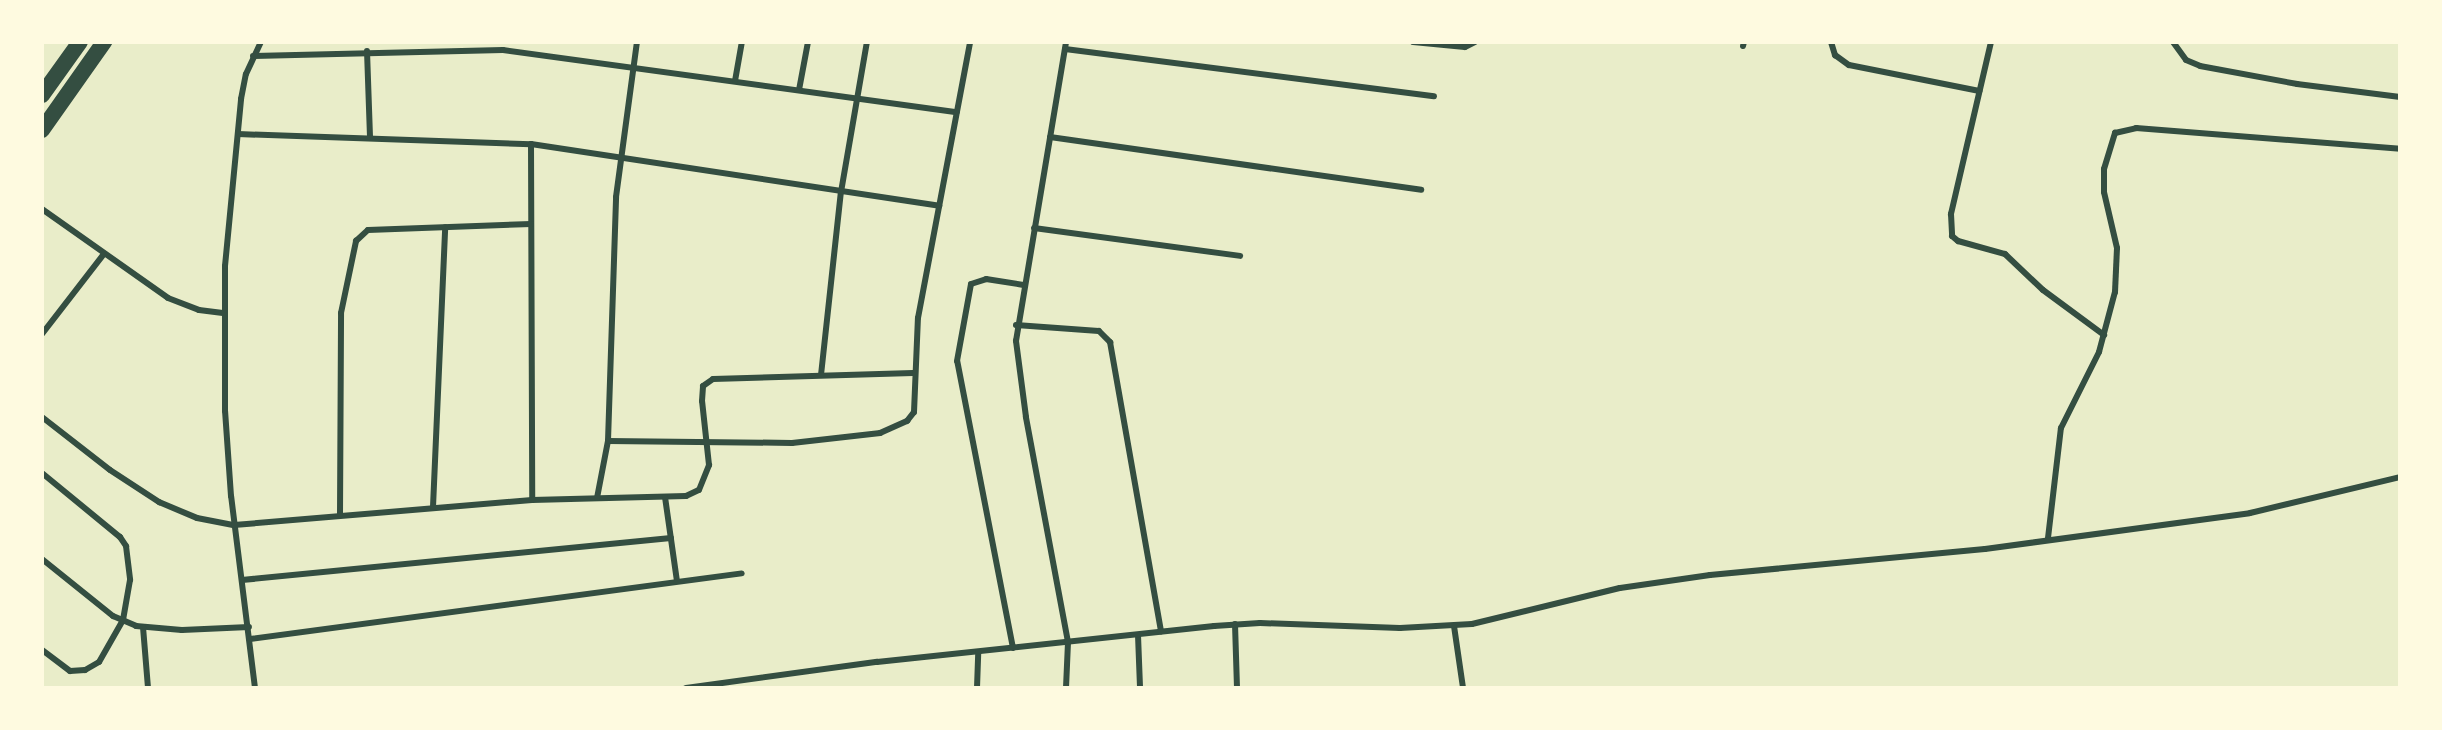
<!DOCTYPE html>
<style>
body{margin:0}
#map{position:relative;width:2442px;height:730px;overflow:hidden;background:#e9edc9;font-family:Lato,sans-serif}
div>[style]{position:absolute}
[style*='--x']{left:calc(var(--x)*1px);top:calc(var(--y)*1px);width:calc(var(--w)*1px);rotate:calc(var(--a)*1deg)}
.minor>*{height:6px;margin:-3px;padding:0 3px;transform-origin:3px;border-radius:3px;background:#344e41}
.trunk>*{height:16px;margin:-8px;padding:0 8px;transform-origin:8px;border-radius:8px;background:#344e41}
span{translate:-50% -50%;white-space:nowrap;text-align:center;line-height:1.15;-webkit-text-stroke:4.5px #fefae0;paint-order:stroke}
.frame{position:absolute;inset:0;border:44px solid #fefae0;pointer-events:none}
</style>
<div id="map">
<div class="minor">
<div style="--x:1413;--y:42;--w:52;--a:5.5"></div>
<div style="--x:1465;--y:47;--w:11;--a:-27"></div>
<div style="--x:1831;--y:42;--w:14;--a:73"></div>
<div style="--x:1835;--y:55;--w:17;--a:36"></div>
<div style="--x:1849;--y:65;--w:133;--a:11.3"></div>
<div style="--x:1991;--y:42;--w:177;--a:103.1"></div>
<div style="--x:1951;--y:214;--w:22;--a:87"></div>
<div style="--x:1952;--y:236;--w:8;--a:40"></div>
<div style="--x:1958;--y:241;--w:49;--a:15.5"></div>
<div style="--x:2005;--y:254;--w:52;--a:43.5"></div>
<div style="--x:2043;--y:290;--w:76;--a:36.4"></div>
<div style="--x:2173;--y:42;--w:22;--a:54"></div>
<div style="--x:2186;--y:60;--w:15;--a:23"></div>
<div style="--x:2200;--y:66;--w:99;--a:10.5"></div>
<div style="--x:2297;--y:84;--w:104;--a:7.2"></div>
<div style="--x:1743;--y:46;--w:4;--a:-76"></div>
<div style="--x:1065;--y:49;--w:372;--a:7.3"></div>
<div style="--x:367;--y:51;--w:86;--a:88"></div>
<div style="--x:253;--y:56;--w:250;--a:-1.4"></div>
<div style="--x:503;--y:50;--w:458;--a:7.8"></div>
<div style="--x:735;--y:81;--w:40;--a:-80"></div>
<div style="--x:799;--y:90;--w:49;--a:-79.4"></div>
<div style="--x:238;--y:134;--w:293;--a:2"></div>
<div style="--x:531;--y:144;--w:413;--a:8.6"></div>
<div style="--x:1050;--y:137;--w:375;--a:8.1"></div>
<div style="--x:531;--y:144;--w:356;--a:89.8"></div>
<div style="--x:42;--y:209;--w:154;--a:35.2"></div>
<div style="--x:168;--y:298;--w:33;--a:21"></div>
<div style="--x:199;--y:310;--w:26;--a:7"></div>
<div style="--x:1034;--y:228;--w:208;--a:7.7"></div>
<div style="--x:1016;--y:325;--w:83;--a:4.1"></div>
<div style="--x:1099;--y:331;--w:16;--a:45"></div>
<div style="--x:1110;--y:342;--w:294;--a:80"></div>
<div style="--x:42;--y:334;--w:100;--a:-52.3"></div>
<div style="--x:821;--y:375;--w:184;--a:-83.8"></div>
<div style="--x:841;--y:192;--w:152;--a:-80.2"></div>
<div style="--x:42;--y:417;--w:86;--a:37.9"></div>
<div style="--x:110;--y:470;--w:59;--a:33.1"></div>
<div style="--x:159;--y:502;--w:41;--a:22.8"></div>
<div style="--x:197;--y:518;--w:38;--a:11"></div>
<div style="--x:234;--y:525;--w:299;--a:-4.8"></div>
<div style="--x:532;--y:500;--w:154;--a:-1.5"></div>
<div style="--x:686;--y:496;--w:14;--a:-25"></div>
<div style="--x:699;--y:490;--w:27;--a:-68"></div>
<div style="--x:709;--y:465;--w:64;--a:-96.2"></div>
<div style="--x:702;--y:401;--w:15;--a:-86"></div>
<div style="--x:703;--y:386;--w:12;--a:-35"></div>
<div style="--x:713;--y:379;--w:200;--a:-1.7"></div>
<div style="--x:608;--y:441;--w:184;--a:0.6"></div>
<div style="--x:792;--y:443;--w:89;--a:-6.5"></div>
<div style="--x:880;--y:433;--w:30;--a:-24"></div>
<div style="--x:907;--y:421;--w:11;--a:-52"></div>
<div style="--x:914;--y:412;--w:94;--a:-87.6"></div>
<div style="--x:918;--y:318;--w:281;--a:-79.3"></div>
<div style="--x:42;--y:473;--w:101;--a:39.4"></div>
<div style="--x:120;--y:537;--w:11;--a:56"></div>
<div style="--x:126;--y:546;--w:34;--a:83"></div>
<div style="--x:130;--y:580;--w:41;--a:99.9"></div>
<div style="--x:123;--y:620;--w:48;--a:119.7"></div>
<div style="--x:99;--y:662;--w:16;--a:150"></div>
<div style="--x:85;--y:670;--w:15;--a:176"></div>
<div style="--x:70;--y:671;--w:35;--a:-143"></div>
<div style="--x:665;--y:497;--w:85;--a:81.9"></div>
<div style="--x:597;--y:498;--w:58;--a:-79.1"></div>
<div style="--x:608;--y:441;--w:244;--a:-88.1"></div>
<div style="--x:616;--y:197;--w:156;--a:-82.3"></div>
<div style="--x:433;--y:507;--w:280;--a:-87.5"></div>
<div style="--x:340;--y:514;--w:201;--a:-89.7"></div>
<div style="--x:341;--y:313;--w:74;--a:-78.2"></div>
<div style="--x:356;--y:241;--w:16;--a:-43"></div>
<div style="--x:368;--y:230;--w:163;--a:-2.1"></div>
<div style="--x:2048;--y:538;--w:111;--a:-83.3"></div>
<div style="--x:2061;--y:428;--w:85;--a:-63.4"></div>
<div style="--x:2099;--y:352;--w:62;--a:-75.1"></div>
<div style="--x:2115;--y:292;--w:44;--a:-87.4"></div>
<div style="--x:2117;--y:248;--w:57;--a:-103.1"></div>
<div style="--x:2104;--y:192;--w:23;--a:-90"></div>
<div style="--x:2104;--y:169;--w:38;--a:-73"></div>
<div style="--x:2115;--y:133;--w:22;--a:-13"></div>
<div style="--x:2136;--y:128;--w:265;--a:4.5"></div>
<div style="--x:42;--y:559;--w:91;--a:38.8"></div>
<div style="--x:113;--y:616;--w:25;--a:23"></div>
<div style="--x:136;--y:626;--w:46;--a:5"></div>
<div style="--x:182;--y:630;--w:67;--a:-2.6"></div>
<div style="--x:242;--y:580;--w:431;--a:-5.6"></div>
<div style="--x:1235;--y:624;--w:64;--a:88.2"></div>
<div style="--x:1454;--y:626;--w:63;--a:81.7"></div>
<div style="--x:143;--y:627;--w:61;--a:85.3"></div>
<div style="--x:1138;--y:635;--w:53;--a:87.8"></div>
<div style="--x:250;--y:639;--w:496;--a:-7.6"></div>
<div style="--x:1013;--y:648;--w:292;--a:-101"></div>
<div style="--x:957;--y:361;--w:78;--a:-79.7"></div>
<div style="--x:971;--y:284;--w:16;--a:-18"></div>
<div style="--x:986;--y:279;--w:38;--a:9"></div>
<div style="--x:255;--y:688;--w:193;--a:-97.1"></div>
<div style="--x:231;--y:496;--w:85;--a:-94"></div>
<div style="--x:225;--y:411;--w:145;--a:-90"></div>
<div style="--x:225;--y:266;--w:168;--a:-84.5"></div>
<div style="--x:241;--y:99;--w:25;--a:-79"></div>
<div style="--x:246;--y:74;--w:35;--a:-65"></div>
<div style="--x:686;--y:688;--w:193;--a:-7.8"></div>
<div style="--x:877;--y:662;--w:339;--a:-6.1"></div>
<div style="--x:1214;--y:626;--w:46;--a:-3.7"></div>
<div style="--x:1260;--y:623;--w:140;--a:2"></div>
<div style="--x:1400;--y:628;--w:72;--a:-3.2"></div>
<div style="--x:1472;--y:624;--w:152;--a:-13.7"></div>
<div style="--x:1620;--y:588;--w:91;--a:-8.2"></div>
<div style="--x:1710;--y:575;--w:276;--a:-5.4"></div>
<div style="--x:1985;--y:549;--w:267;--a:-7.7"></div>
<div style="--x:2250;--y:513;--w:154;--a:-13.5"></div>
<div style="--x:977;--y:688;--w:36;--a:-88"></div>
<div style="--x:1066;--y:688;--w:46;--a:-87.5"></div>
<div style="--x:1068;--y:642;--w:229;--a:-100.6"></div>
<div style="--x:1026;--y:417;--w:77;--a:-97.5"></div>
<div style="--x:1016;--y:341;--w:303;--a:-80.5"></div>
</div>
<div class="trunk">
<div style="--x:42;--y:95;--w:65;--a:-54.4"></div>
<div style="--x:42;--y:130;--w:108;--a:-54.8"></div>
</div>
<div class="frame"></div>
</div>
